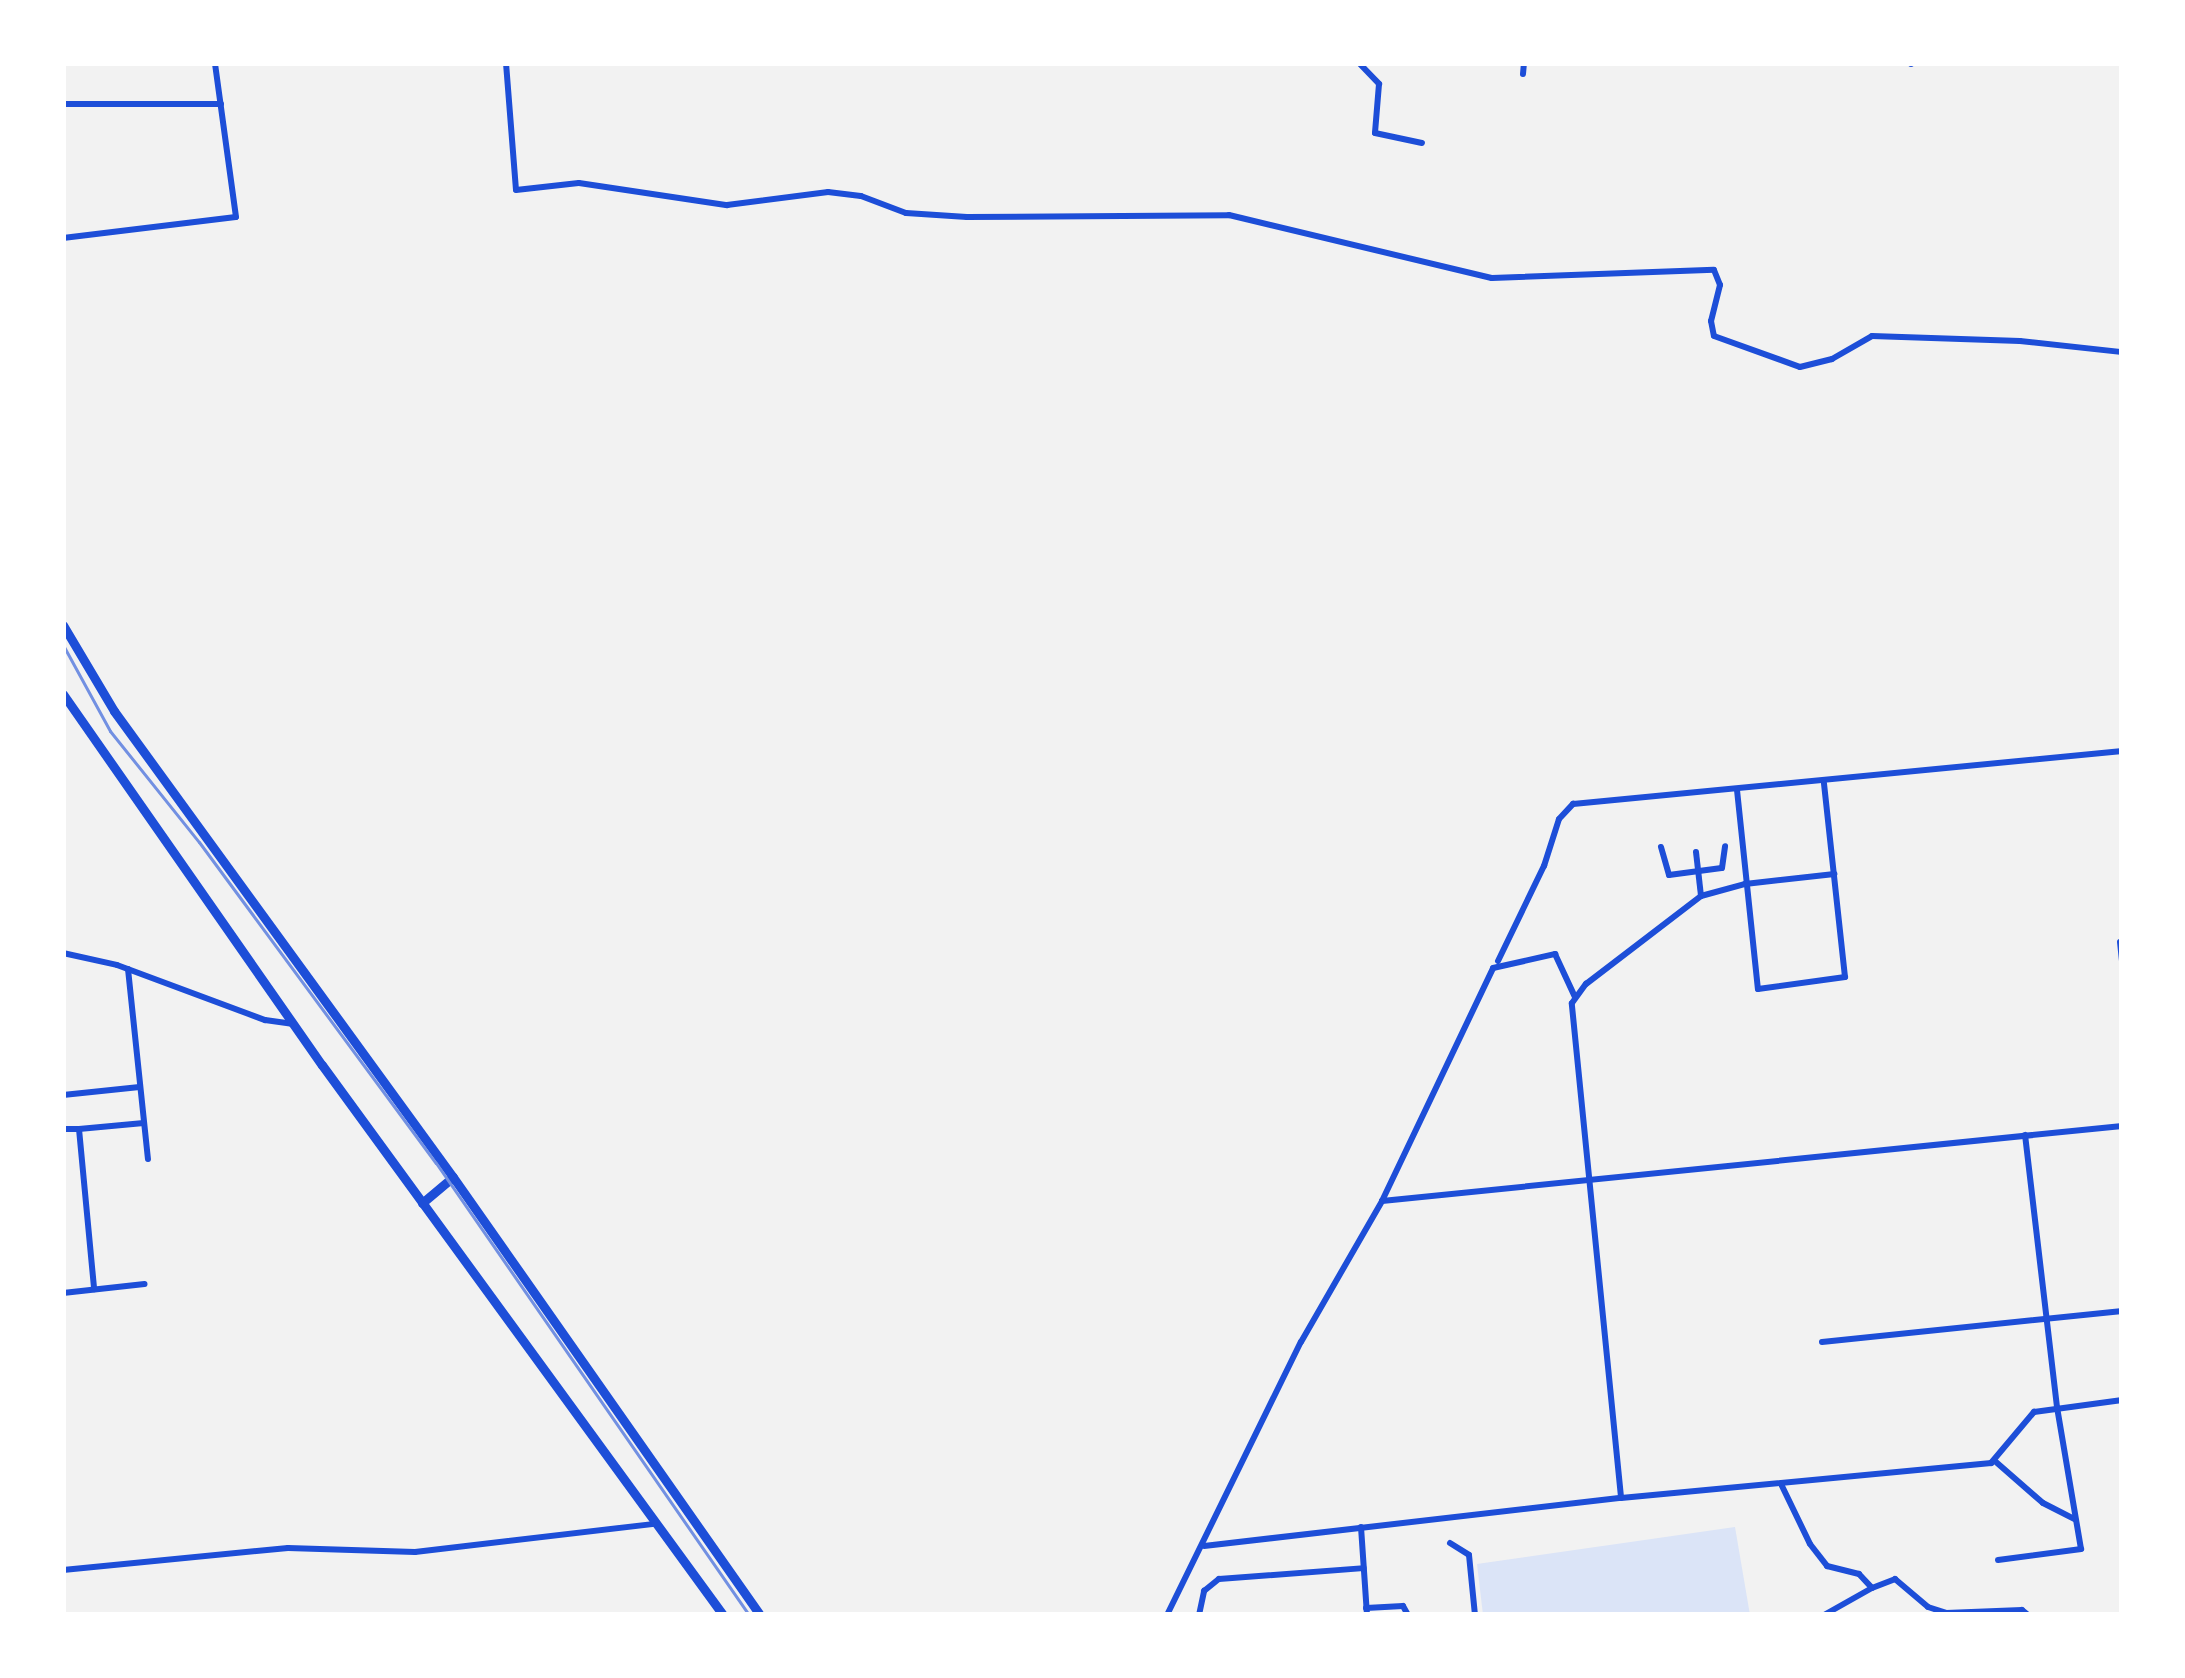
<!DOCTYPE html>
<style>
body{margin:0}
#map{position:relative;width:2185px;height:1678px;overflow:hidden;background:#f2f2f2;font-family:Mulish,sans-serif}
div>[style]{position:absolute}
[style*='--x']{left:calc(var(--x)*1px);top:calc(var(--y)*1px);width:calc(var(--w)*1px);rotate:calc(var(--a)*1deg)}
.green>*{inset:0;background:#dbe4f7}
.minor>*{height:6px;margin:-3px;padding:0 3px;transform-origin:3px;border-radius:3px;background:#1d4ed8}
.trunk>*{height:9px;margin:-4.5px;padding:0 4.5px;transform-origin:4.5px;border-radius:4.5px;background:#1d4ed8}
.rail>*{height:3px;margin:-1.5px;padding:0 1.5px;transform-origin:1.5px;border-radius:1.5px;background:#7290e2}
span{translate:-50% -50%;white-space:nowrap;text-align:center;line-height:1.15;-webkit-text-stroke:9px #fff;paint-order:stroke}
.frame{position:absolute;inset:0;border:66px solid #fff;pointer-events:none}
</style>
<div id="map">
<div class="green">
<div style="clip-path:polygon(1735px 1527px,1750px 1615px,1483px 1615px,1477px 1564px)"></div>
</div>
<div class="minor">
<div style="--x:506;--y:63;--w:127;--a:85.5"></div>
<div style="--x:516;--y:190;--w:63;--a:-6.3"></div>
<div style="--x:579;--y:183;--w:150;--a:8.5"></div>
<div style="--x:727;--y:205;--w:102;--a:-7.3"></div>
<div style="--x:828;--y:192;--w:33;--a:7"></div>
<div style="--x:861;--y:196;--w:48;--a:20.7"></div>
<div style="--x:906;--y:213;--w:61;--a:3.8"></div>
<div style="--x:967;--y:217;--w:262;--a:-0.4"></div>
<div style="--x:1229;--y:215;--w:270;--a:13.5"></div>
<div style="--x:1492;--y:278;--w:222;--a:-2.1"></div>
<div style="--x:1714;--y:270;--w:16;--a:68"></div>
<div style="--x:1720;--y:285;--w:37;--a:104"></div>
<div style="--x:1711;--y:321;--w:15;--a:79"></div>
<div style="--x:1714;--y:336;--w:91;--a:19.8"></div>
<div style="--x:1800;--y:367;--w:33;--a:-14"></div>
<div style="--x:1832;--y:359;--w:46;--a:-29.9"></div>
<div style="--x:1872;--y:336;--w:148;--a:1.9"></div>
<div style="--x:2020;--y:341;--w:103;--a:6.2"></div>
<div style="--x:1359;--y:63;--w:29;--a:46"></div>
<div style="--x:1379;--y:84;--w:49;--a:94.7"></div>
<div style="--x:1375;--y:133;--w:48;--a:12"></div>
<div style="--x:1911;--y:63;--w:1;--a:90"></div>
<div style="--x:1523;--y:74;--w:11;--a:-85"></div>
<div style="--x:63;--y:104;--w:158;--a:0"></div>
<div style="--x:63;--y:238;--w:174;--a:-6.9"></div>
<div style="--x:236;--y:217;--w:155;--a:-97.8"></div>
<div style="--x:1737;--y:790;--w:200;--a:84"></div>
<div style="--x:1758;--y:989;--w:88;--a:-7.9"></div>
<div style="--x:1845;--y:977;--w:195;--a:-96.2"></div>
<div style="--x:1661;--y:847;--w:29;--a:74"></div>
<div style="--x:1669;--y:875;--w:53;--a:-7.5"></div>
<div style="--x:1722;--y:868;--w:22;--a:-82"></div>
<div style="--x:1696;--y:852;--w:44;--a:83.5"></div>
<div style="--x:2120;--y:942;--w:19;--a:84"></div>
<div style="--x:63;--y:953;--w:55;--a:12.5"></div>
<div style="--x:117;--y:965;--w:158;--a:20.4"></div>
<div style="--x:265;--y:1020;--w:27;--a:8"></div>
<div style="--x:1498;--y:961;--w:106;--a:-64.2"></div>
<div style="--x:1544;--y:866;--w:49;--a:-72.3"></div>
<div style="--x:1559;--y:819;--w:21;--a:-47"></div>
<div style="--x:1573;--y:804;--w:552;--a:-5.51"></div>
<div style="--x:128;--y:969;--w:191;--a:84"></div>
<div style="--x:63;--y:1095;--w:77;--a:-5.9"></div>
<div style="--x:63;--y:1129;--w:16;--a:0"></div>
<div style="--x:79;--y:1129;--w:161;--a:84.6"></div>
<div style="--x:79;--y:1129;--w:65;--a:-5.3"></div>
<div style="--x:1382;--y:1201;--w:744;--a:-5.79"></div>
<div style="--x:63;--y:1293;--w:82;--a:-6.3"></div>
<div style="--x:1822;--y:1342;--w:302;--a:-5.9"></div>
<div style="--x:1996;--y:1462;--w:62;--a:41.1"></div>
<div style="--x:2043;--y:1503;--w:36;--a:27"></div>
<div style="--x:1782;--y:1486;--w:64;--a:64.2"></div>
<div style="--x:1810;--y:1544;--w:28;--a:52"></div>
<div style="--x:1827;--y:1566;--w:33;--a:14"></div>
<div style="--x:1859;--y:1574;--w:19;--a:47"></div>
<div style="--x:1872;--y:1588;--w:25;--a:-21"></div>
<div style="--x:1895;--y:1579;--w:43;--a:40.3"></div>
<div style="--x:1928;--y:1607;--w:19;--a:18"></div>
<div style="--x:1946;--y:1613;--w:76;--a:-2.3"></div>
<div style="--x:2022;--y:1610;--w:8;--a:40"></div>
<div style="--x:1621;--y:1497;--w:496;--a:-95.7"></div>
<div style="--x:1572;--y:1003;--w:24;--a:-54"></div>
<div style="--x:1586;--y:984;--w:145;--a:-37.4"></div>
<div style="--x:1701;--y:896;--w:46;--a:-15.3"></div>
<div style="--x:1745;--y:884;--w:90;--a:-6.4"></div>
<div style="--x:1361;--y:1527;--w:88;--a:86.1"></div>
<div style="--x:1450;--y:1543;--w:22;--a:32"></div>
<div style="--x:1469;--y:1555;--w:60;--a:84.3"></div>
<div style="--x:1204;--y:1546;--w:420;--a:-6.6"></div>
<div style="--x:1621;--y:1498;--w:372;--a:-5.4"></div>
<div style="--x:1991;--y:1463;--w:67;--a:-49.9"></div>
<div style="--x:2034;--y:1412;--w:89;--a:-7.8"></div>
<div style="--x:1998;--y:1560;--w:84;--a:-7.5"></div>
<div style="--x:2081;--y:1549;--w:144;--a:-99.6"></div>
<div style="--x:2057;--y:1407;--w:274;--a:-96.7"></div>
<div style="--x:63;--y:1570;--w:226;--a:-5.6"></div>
<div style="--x:288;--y:1548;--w:127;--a:1.8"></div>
<div style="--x:415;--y:1552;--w:241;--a:-6.7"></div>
<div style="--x:1366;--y:1608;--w:37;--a:-3"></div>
<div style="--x:1403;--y:1606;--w:10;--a:61"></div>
<div style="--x:1167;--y:1615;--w:304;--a:-63.9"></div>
<div style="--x:1301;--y:1342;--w:163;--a:-60.1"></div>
<div style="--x:1382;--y:1201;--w:258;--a:-64.5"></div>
<div style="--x:1493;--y:968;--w:64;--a:-12.7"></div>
<div style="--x:1555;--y:954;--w:47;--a:65.1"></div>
<div style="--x:1199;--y:1615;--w:25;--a:-78"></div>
<div style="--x:1204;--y:1591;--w:19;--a:-39"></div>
<div style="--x:1219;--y:1579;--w:145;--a:-4.3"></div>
<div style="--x:1824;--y:1615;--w:55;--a:-29.4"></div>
</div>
<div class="trunk">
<div style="--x:63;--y:625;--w:100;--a:59.3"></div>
<div style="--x:114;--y:711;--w:576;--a:53.97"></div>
<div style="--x:453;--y:1177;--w:535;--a:54.97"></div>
<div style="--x:63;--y:694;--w:452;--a:55.1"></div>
<div style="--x:322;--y:1065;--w:681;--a:53.9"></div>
<div style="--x:422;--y:1203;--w:40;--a:-40"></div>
</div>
<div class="rail">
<div style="--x:63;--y:645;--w:98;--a:61.3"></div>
<div style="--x:110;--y:731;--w:142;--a:51.3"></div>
<div style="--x:199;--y:842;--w:399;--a:53.6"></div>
<div style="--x:436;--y:1163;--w:550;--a:55.3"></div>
</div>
<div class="frame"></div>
</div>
